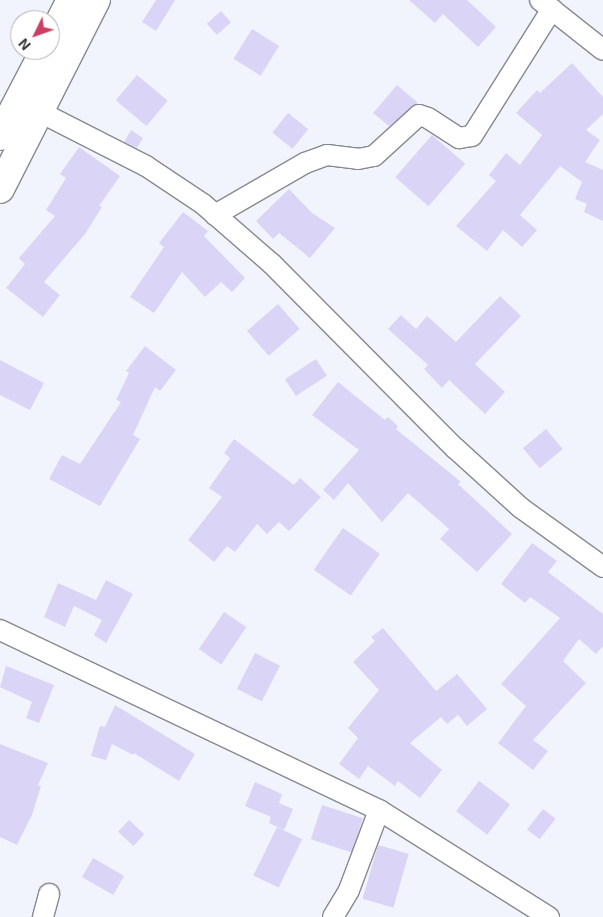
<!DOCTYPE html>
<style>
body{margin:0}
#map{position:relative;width:603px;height:917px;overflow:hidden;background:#f2f4fd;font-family:"Exo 2",sans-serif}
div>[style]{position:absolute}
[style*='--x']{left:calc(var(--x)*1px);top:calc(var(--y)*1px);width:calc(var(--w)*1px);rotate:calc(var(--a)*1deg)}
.building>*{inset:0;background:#dad4f7;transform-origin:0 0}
.roads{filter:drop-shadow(1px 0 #878990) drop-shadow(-1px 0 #878990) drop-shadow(0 1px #878990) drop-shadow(0 -1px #878990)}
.street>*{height:20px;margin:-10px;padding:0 10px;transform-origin:10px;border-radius:10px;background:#fff}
.secondary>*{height:28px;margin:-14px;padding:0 14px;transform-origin:14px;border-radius:14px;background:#fff}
span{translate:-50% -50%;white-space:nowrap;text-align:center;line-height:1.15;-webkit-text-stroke:5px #fff;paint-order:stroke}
.north{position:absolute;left:10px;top:10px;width:50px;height:50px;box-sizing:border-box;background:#fff;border:1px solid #afafb1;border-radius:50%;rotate:228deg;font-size:14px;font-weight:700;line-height:20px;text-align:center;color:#37383b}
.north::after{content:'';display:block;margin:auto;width:18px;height:22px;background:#cd3e61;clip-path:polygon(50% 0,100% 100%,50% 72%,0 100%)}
</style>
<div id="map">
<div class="building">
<div style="clip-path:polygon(156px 0,175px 0,156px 31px,142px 22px)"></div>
<div style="clip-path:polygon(409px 0,467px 0,496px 27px,478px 47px,443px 14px,435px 23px)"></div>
<div style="left:221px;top:11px;width:15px;height:19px;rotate:48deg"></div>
<div style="left:252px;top:29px;width:32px;height:35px;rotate:32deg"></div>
<div style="clip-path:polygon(572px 63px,603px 97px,603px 114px,586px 130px,600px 140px,585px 162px,603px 170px,603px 221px,584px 212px,587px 204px,575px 199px,582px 182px,560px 166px,520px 215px,537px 230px,522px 247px,503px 230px,487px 251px,456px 226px,496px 181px,489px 175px,506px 153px,520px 165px,542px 135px,516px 113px,537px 90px,540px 93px)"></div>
<div style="left:137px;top:75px;width:40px;height:33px;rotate:40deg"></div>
<div style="clip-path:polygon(397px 85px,418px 103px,389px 126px,373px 113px)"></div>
<div style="left:288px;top:113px;width:26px;height:25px;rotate:39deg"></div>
<div style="clip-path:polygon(131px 130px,143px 138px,137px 148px,124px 142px)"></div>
<div style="left:432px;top:135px;width:44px;height:56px;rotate:41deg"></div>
<div style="clip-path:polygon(79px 147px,120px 176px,99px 206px,102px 207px,85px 234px,44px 282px,60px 295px,43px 317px,6px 288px,25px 264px,19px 258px,55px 216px,46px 210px,66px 178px,60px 174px)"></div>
<div style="clip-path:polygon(289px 189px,312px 213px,335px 228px,310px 258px,279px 233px,273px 239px,256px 221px)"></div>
<div style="clip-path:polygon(183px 212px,208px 231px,204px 236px,245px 278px,232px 292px,221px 282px,205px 297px,182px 272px,154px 313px,130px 297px,164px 247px,159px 243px)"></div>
<div style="clip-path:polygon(500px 296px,521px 316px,475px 364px,505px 392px,485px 414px,449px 380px,442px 388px,424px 369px,428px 365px,388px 329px,401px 315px,416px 329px,427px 316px,456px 342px)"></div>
<div style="left:278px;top:304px;width:33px;height:41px;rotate:49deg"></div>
<div style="clip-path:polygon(145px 346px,176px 370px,160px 391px,155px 387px,133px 435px,140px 439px,100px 506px,49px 479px,62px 455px,80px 464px,121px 402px,116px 400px,129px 373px,126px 371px)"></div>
<div style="left:316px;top:359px;width:20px;height:37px;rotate:57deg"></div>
<div style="clip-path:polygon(0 360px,44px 383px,30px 410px,0 395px)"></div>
<div style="clip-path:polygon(338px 382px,385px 420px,388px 417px,398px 426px,396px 429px,461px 482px,458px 484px,512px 534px,477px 572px,440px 539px,449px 529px,408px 493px,382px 522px,348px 483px,334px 500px,323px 490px,359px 450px,312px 415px)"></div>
<div style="left:546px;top:429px;width:26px;height:30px;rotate:50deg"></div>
<div style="clip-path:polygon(234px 439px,294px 485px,300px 478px,321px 497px,289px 531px,279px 522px,267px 534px,257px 524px,235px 552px,227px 546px,214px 562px,188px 540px,222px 497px,209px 488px,230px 458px,224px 453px)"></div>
<div style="left:343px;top:528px;width:45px;height:51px;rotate:35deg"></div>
<div style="clip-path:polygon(532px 543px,557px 561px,548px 572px,603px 614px,603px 646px,596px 654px,579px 639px,563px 661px,586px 683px,533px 740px,548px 751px,533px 770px,498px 743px,526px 706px,501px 684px,560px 618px,530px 597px,525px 603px,501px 584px)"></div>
<div style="clip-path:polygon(106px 580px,133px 594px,106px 643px,94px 635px,102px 620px,74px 606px,65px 627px,44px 617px,58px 583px,96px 600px)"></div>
<div style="left:224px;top:612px;width:27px;height:45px;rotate:34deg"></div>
<div style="clip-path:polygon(383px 628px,436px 691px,457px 674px,487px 709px,467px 726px,458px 715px,447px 724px,441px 717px,410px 743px,442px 770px,420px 798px,398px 781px,395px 786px,368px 766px,359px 779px,339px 764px,358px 738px,348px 728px,379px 690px,353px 662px,375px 641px,371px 637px)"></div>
<div style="left:255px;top:653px;width:28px;height:40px;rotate:27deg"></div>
<div style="clip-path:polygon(6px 666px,54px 685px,39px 723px,26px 718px,32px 702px,0 687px)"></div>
<div style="clip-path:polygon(115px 705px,195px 754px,179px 781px,134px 753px,133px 755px,112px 744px,106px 760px,91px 756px,100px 726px,105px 727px)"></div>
<div style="clip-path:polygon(0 744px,48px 763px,38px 785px,41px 786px,32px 815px,17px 845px,0 837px)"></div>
<div style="left:479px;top:781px;width:39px;height:38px;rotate:37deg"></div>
<div style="clip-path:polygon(255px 782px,282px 794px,279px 803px,293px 809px,284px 830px,269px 823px,271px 817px,245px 806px)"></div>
<div style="left:322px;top:805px;width:43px;height:36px;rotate:18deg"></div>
<div style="left:543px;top:809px;width:16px;height:26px;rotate:38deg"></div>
<div style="left:129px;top:820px;width:21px;height:16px;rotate:43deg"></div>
<div style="left:277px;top:827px;width:28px;height:54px;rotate:26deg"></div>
<div style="left:378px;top:845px;width:32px;height:56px;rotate:16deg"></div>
<div style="left:93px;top:858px;width:36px;height:22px;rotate:30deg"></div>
</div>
<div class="roads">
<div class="street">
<div style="--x:540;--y:0;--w:80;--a:38.4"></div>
<div style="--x:40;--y:112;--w:119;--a:27"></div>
<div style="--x:146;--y:166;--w:69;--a:33.7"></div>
<div style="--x:203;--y:204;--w:91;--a:41"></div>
<div style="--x:272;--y:264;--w:260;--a:45.2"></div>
<div style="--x:455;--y:448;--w:89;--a:42.3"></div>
<div style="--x:521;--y:508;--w:101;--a:35.7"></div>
<div style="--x:215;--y:215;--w:104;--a:-30"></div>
<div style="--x:305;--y:163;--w:23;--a:-20"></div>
<div style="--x:327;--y:155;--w:31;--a:7"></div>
<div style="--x:358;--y:159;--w:16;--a:-11"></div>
<div style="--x:374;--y:156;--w:61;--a:-42.3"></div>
<div style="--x:419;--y:115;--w:9;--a:18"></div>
<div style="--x:428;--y:118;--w:37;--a:33"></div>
<div style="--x:459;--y:138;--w:13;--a:-9"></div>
<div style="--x:472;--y:136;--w:150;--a:-57.8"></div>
<div style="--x:0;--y:630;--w:420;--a:25.4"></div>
<div style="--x:379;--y:810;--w:201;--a:32.2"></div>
<div style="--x:43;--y:917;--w:24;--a:-75"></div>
<div style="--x:333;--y:917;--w:31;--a:-59"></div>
<div style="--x:349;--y:890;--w:85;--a:-69.4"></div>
</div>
<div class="secondary">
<div style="--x:50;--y:41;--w:46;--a:-62.9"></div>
<div style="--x:0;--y:136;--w:97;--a:-62.4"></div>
<div style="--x:0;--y:189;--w:212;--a:-63.1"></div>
</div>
</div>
<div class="north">N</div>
</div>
